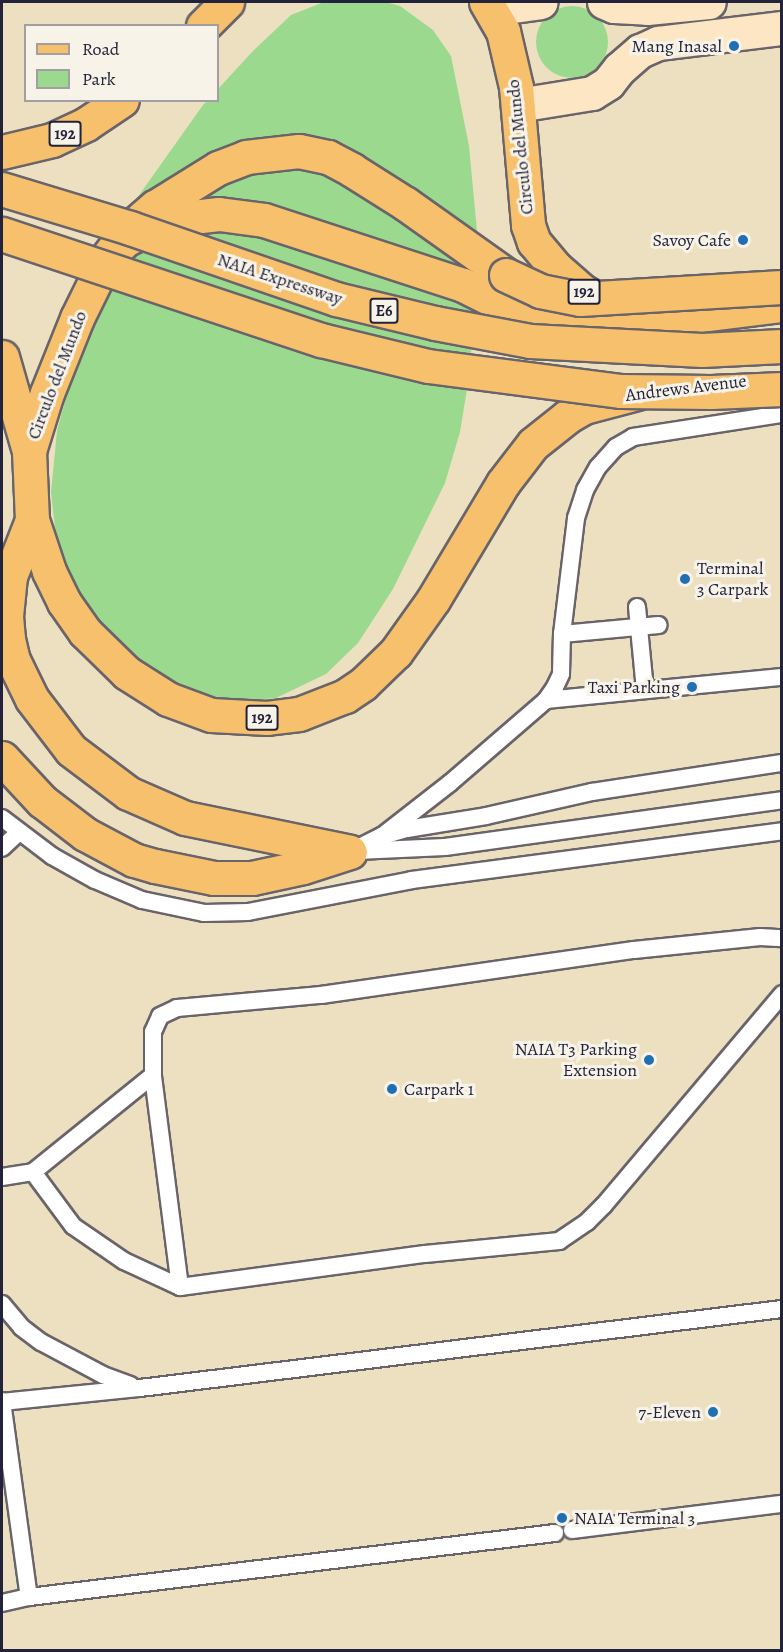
<!DOCTYPE html>
<style>
body{margin:0}
#map{position:relative;width:783px;height:1652px;overflow:hidden;background:#ede0c0;font-family:Alegreya,serif}
div>[style]{position:absolute}
[style*='--x']{left:calc(var(--x)*1px);top:calc(var(--y)*1px);width:calc(var(--w)*1px);rotate:calc(var(--a)*1deg)}
.green>*{inset:0;background:#9bd98f}
.round{border-radius:50%}
.roads{filter:drop-shadow(2px 0 #69646a) drop-shadow(-2px 0 #69646a) drop-shadow(0 2px #69646a) drop-shadow(0 -2px #69646a)}
.lane>*{height:16px;margin:-8px;padding:0 8px;transform-origin:8px;border-radius:8px;background:#fff}
.secondary>*{height:33px;margin:-16.5px;padding:0 16.5px;transform-origin:16.5px;border-radius:16.5px;background:#fce6c4}
.primary>*{height:33px;margin:-16.5px;padding:0 16.5px;transform-origin:16.5px;border-radius:16.5px;background:#f7c06c}
.highway>*{height:33px;margin:-16.5px;padding:0 16.5px;transform-origin:16.5px;border-radius:16.5px;background:#f7c06c}
.bridges{filter:drop-shadow(2px 0 #69646a) drop-shadow(-2px 0 #69646a) drop-shadow(0 2px #69646a) drop-shadow(0 -2px #69646a)}
.highway-bridge>*{height:33px;margin:-16.5px;padding:0 16.5px;transform-origin:16.5px;border-radius:16.5px;background:#f7c06c}
.dots>*{width:16px;height:16px;translate:-50% -50%;box-sizing:border-box;border:3px solid #f7f3e8;border-radius:50%}
span{translate:-50% -50%;white-space:nowrap;text-align:center;line-height:1.15;-webkit-text-stroke:6px #f7f3e8;paint-order:stroke}
.shield-label span{padding:2px 4px;background:#f7f3e8;border:2px solid;border-radius:4px;-webkit-text-stroke-width:0}
.shield-label{font-size:16px;color:#22223b;font-weight:700}
.poi-label{font-size:18px;color:#22223b}
.right{translate:-100% -50%;text-align:right}
.left{translate:0 -50%;text-align:left}
.street-label{font-size:18px;color:#22223b}
.frame{position:absolute;inset:0;border:3px solid #22223b;pointer-events:none}
.legend{position:absolute;left:24px;top:24px;width:195px;height:78px;box-sizing:border-box;background:#f7f3e8;border:2px solid #a29fa3;margin:0;padding:8px 10px;list-style:none;font-size:18px;color:#22223b}
.legend li{display:flex;align-items:center;gap:12px;height:30px}
.legend b{width:30px;border:2px solid #a29fa3}
</style>
<div id="map">
<div class="green">
<div style="clip-path:polygon(324px 2px,386px 2px,400px 6px,433px 30px,451px 56px,469px 146px,477px 231px,475px 306px,469px 377px,460px 432px,445px 483px,393px 589px,358px 643px,326px 674px,276px 698px,236px 701px,181px 690px,143px 671px,106px 636px,78px 594px,57px 547px,51px 492px,57px 431px,80px 345px,114px 251px,137px 198px,203px 105px,207px 101px,218px 100px,218px 89px,252px 52px,291px 15px)"></div>
<div class="round" style="left:536px;top:6px;width:72px;height:72px"></div>
</div>
<div class="roads">
<div class="lane">
<div style="--x:637;--y:607;--w:83;--a:84.5"></div>
<div style="--x:562;--y:634;--w:97;--a:-5.3"></div>
<div style="--x:546;--y:700;--w:237;--a:-5.6"></div>
<div style="--x:2;--y:818;--w:63;--a:37.2"></div>
<div style="--x:52;--y:856;--w:49;--a:29.2"></div>
<div style="--x:95;--y:880;--w:51;--a:23.1"></div>
<div style="--x:142;--y:900;--w:63;--a:11.8"></div>
<div style="--x:204;--y:913;--w:44;--a:-1.3"></div>
<div style="--x:248;--y:912;--w:167;--a:-11"></div>
<div style="--x:412;--y:880;--w:373;--a:-7.5"></div>
<div style="--x:382;--y:836;--w:86;--a:-37.9"></div>
<div style="--x:450;--y:783;--w:127;--a:-40.8"></div>
<div style="--x:546;--y:700;--w:16;--a:-55"></div>
<div style="--x:555;--y:687;--w:14;--a:-65"></div>
<div style="--x:561;--y:674;--w:40;--a:-88.6"></div>
<div style="--x:562;--y:634;--w:117;--a:-83.1"></div>
<div style="--x:576;--y:518;--w:29;--a:-72"></div>
<div style="--x:585;--y:490;--w:26;--a:-61"></div>
<div style="--x:598;--y:467;--w:27;--a:-48"></div>
<div style="--x:616;--y:447;--w:20;--a:-30"></div>
<div style="--x:633;--y:437;--w:151;--a:-8.8"></div>
<div style="--x:2;--y:848;--w:22;--a:-43"></div>
<div style="--x:357;--y:851;--w:88;--a:-2.6"></div>
<div style="--x:445;--y:847;--w:340;--a:-7.9"></div>
<div style="--x:350;--y:852;--w:36;--a:-27"></div>
<div style="--x:382;--y:836;--w:26;--a:-16"></div>
<div style="--x:407;--y:829;--w:80;--a:-9.3"></div>
<div style="--x:486;--y:816;--w:109;--a:-12.8"></div>
<div style="--x:592;--y:792;--w:192;--a:-8.7"></div>
<div style="--x:33;--y:1172;--w:67;--a:53.5"></div>
<div style="--x:73;--y:1226;--w:62;--a:34.5"></div>
<div style="--x:124;--y:1261;--w:62;--a:24.9"></div>
<div style="--x:180;--y:1287;--w:247;--a:-7.7"></div>
<div style="--x:425;--y:1254;--w:135;--a:-5.5"></div>
<div style="--x:559;--y:1241;--w:34;--a:-34"></div>
<div style="--x:587;--y:1222;--w:24;--a:-45"></div>
<div style="--x:604;--y:1205;--w:276;--a:-49.8"></div>
<div style="--x:2;--y:1177;--w:31;--a:-9"></div>
<div style="--x:33;--y:1172;--w:154;--a:-38.9"></div>
<div style="--x:180;--y:1287;--w:214;--a:-97.3"></div>
<div style="--x:153;--y:1075;--w:43;--a:-90"></div>
<div style="--x:153;--y:1032;--w:17;--a:-66"></div>
<div style="--x:160;--y:1016;--w:19;--a:-25"></div>
<div style="--x:177;--y:1008;--w:145;--a:-5.2"></div>
<div style="--x:321;--y:995;--w:316;--a:-8.2"></div>
<div style="--x:634;--y:950;--w:127;--a:-5.9"></div>
<div style="--x:760;--y:937;--w:22;--a:3"></div>
<div style="--x:2;--y:1304;--w:30;--a:50"></div>
<div style="--x:21;--y:1327;--w:25;--a:37"></div>
<div style="--x:41;--y:1342;--w:70;--a:28"></div>
<div style="--x:103;--y:1375;--w:29;--a:20"></div>
<div style="--x:2;--y:1401;--w:198;--a:82.2"></div>
<div style="--x:2;--y:1402;--w:139;--a:-5.8"></div>
<div style="--x:140;--y:1388;--w:647;--a:-7.02"></div>
<div style="--x:572;--y:1530;--w:212;--a:-7.1"></div>
<div style="--x:2;--y:1603;--w:28;--a:-13"></div>
<div style="--x:29;--y:1597;--w:530;--a:-6.94"></div>
</div>
<div class="secondary">
<div style="--x:604;--y:2;--w:11;--a:22"></div>
<div style="--x:614;--y:6;--w:33;--a:3"></div>
<div style="--x:647;--y:8;--w:62;--a:-5.5"></div>
<div style="--x:492;--y:9;--w:49;--a:-8.1"></div>
<div style="--x:518;--y:105;--w:75;--a:-9.2"></div>
<div style="--x:592;--y:93;--w:19;--a:-32"></div>
<div style="--x:608;--y:83;--w:18;--a:-52"></div>
<div style="--x:619;--y:69;--w:28;--a:-41"></div>
<div style="--x:640;--y:51;--w:20;--a:-24"></div>
<div style="--x:658;--y:43;--w:125;--a:-6.9"></div>
</div>
<div class="primary">
<div style="--x:486;--y:2;--w:34;--a:60"></div>
<div style="--x:503;--y:31;--w:57;--a:76.9"></div>
<div style="--x:516;--y:87;--w:139;--a:85"></div>
<div style="--x:528;--y:225;--w:18;--a:71"></div>
<div style="--x:534;--y:242;--w:35;--a:50"></div>
<div style="--x:557;--y:269;--w:33;--a:41"></div>
<div style="--x:582;--y:291;--w:13;--a:29"></div>
<div style="--x:593;--y:297;--w:79;--a:16.1"></div>
<div style="--x:669;--y:319;--w:114;--a:-7.1"></div>
<div style="--x:203;--y:26;--w:34;--a:-45"></div>
<div style="--x:2;--y:152;--w:51;--a:-13.5"></div>
<div style="--x:52;--y:140;--w:38;--a:-25"></div>
<div style="--x:86;--y:124;--w:43;--a:-33.7"></div>
<div style="--x:2;--y:357;--w:98;--a:74"></div>
<div style="--x:637;--y:393;--w:55;--a:165.2"></div>
<div style="--x:584;--y:407;--w:20;--a:150"></div>
<div style="--x:567;--y:417;--w:43;--a:141.5"></div>
<div style="--x:533;--y:444;--w:49;--a:127.6"></div>
<div style="--x:503;--y:483;--w:136;--a:120.9"></div>
<div style="--x:433;--y:600;--w:64;--a:125.4"></div>
<div style="--x:396;--y:652;--w:46;--a:135.9"></div>
<div style="--x:363;--y:684;--w:22;--a:146"></div>
<div style="--x:345;--y:696;--w:49;--a:158.6"></div>
<div style="--x:299;--y:714;--w:32;--a:173"></div>
<div style="--x:267;--y:718;--w:56;--a:-176.9"></div>
<div style="--x:211;--y:715;--w:46;--a:-159.6"></div>
<div style="--x:168;--y:699;--w:49;--a:-147.6"></div>
<div style="--x:127;--y:673;--w:59;--a:-135.7"></div>
<div style="--x:85;--y:632;--w:37;--a:-125"></div>
<div style="--x:64;--y:602;--w:34;--a:-116"></div>
<div style="--x:49;--y:571;--w:54;--a:-108.4"></div>
<div style="--x:32;--y:520;--w:69;--a:-92.5"></div>
<div style="--x:29;--y:451;--w:61;--a:-72.8"></div>
<div style="--x:47;--y:393;--w:81;--a:-68.2"></div>
<div style="--x:77;--y:318;--w:66;--a:-63.8"></div>
<div style="--x:106;--y:259;--w:27;--a:-45"></div>
<div style="--x:125;--y:240;--w:46;--a:-26"></div>
<div style="--x:166;--y:220;--w:53;--a:-6.5"></div>
<div style="--x:219;--y:214;--w:45;--a:7.6"></div>
<div style="--x:264;--y:220;--w:209;--a:18.1"></div>
<div style="--x:463;--y:285;--w:58;--a:26.6"></div>
<div style="--x:515;--y:311;--w:30;--a:17"></div>
<div style="--x:544;--y:320;--w:125;--a:-0.5"></div>
<div style="--x:32;--y:520;--w:60;--a:111.4"></div>
<div style="--x:10;--y:576;--w:40;--a:95.7"></div>
<div style="--x:6;--y:616;--w:23;--a:85"></div>
<div style="--x:8;--y:639;--w:22;--a:77"></div>
<div style="--x:13;--y:660;--w:43;--a:64"></div>
<div style="--x:32;--y:699;--w:64;--a:52.6"></div>
<div style="--x:71;--y:750;--w:71;--a:37"></div>
<div style="--x:128;--y:793;--w:62;--a:23.7"></div>
<div style="--x:185;--y:818;--w:168;--a:11.6"></div>
</div>
<div class="highway">
<div style="--x:106;--y:259;--w:35;--a:-53"></div>
<div style="--x:127;--y:231;--w:37;--a:-41"></div>
<div style="--x:155;--y:207;--w:74;--a:-31.8"></div>
<div style="--x:218;--y:168;--w:30;--a:-21"></div>
<div style="--x:246;--y:157;--w:53;--a:-6.5"></div>
<div style="--x:299;--y:151;--w:30;--a:12"></div>
<div style="--x:328;--y:157;--w:27;--a:28"></div>
<div style="--x:352;--y:170;--w:64;--a:32.2"></div>
<div style="--x:406;--y:204;--w:123;--a:35.4"></div>
<div style="--x:2;--y:758;--w:59;--a:47.1"></div>
<div style="--x:42;--y:801;--w:54;--a:37.5"></div>
<div style="--x:85;--y:834;--w:55;--a:28"></div>
<div style="--x:134;--y:860;--w:22;--a:16"></div>
<div style="--x:155;--y:866;--w:60;--a:11.5"></div>
<div style="--x:214;--y:878;--w:38;--a:0"></div>
<div style="--x:252;--y:878;--w:52;--a:-12.2"></div>
<div style="--x:303;--y:867;--w:49;--a:-17.7"></div>
</div>
</div>
<div class="bridges">
<div class="highway-bridge">
<div style="--x:2;--y:189;--w:134;--a:16.9"></div>
<div style="--x:130;--y:228;--w:218;--a:19"></div>
<div style="--x:336;--y:299;--w:102;--a:13.6"></div>
<div style="--x:435;--y:323;--w:97;--a:10.7"></div>
<div style="--x:530;--y:341;--w:172;--a:3"></div>
<div style="--x:702;--y:350;--w:80;--a:-2.9"></div>
<div style="--x:2;--y:234;--w:336;--a:18.4"></div>
<div style="--x:321;--y:340;--w:110;--a:13.7"></div>
<div style="--x:428;--y:366;--w:195;--a:7.4"></div>
<div style="--x:621;--y:391;--w:90;--a:0.6"></div>
<div style="--x:711;--y:392;--w:71;--a:-2.4"></div>
<div style="--x:506;--y:275;--w:38;--a:25"></div>
<div style="--x:540;--y:291;--w:41;--a:11.3"></div>
<div style="--x:580;--y:299;--w:202;--a:-3.4"></div>
</div>
</div>
<div class="dots">
<div style="left:734px;top:46px;background:#1f6fb2"></div>
<div style="left:743px;top:240px;background:#1f6fb2"></div>
<div style="left:685px;top:579px;background:#1f6fb2"></div>
<div style="left:692px;top:687px;background:#1f6fb2"></div>
<div style="left:649px;top:1060px;background:#1f6fb2"></div>
<div style="left:392px;top:1089px;background:#1f6fb2"></div>
<div style="left:713px;top:1412px;background:#1f6fb2"></div>
<div style="left:562px;top:1518px;background:#1f6fb2"></div>
</div>
<div class="shield-label">
<span style="left:65px;top:134px">192</span>
<span style="left:584px;top:292px">192</span>
<span style="left:384px;top:311px">E6</span>
<span style="left:262px;top:718px">192</span>
</div>
<div class="poi-label">
<span class="right" style="left:722px;top:46px">Mang Inasal</span>
<span class="right" style="left:731px;top:240px">Savoy Cafe</span>
<span class="left" style="left:697px;top:579px">Terminal<br>3 Carpark</span>
<span class="right" style="left:680px;top:687px">Taxi Parking</span>
<span class="right" style="left:637px;top:1060px">NAIA T3 Parking<br>Extension</span>
<span class="left" style="left:404px;top:1089px">Carpark 1</span>
<span class="right" style="left:701px;top:1412px">7-Eleven</span>
<span class="left" style="left:574px;top:1518px">NAIA Terminal 3</span>
</div>
<div class="street-label">
<span style="left:520px;top:147px;rotate:-96deg">Circulo del Mundo</span>
<span style="left:280px;top:279px;rotate:18deg">NAIA Expressway</span>
<span style="left:57px;top:375px;rotate:-69deg">Circulo del Mundo</span>
<span style="left:686px;top:388px;rotate:-7deg">Andrews Avenue</span>
</div>
<div class="frame"></div>
<ul class="legend">
<li><b style="height:8px;background:#f7c06c"></b>Road</li>
<li><b style="height:16px;background:#9bd98f"></b>Park</li>
</ul>
</div>
